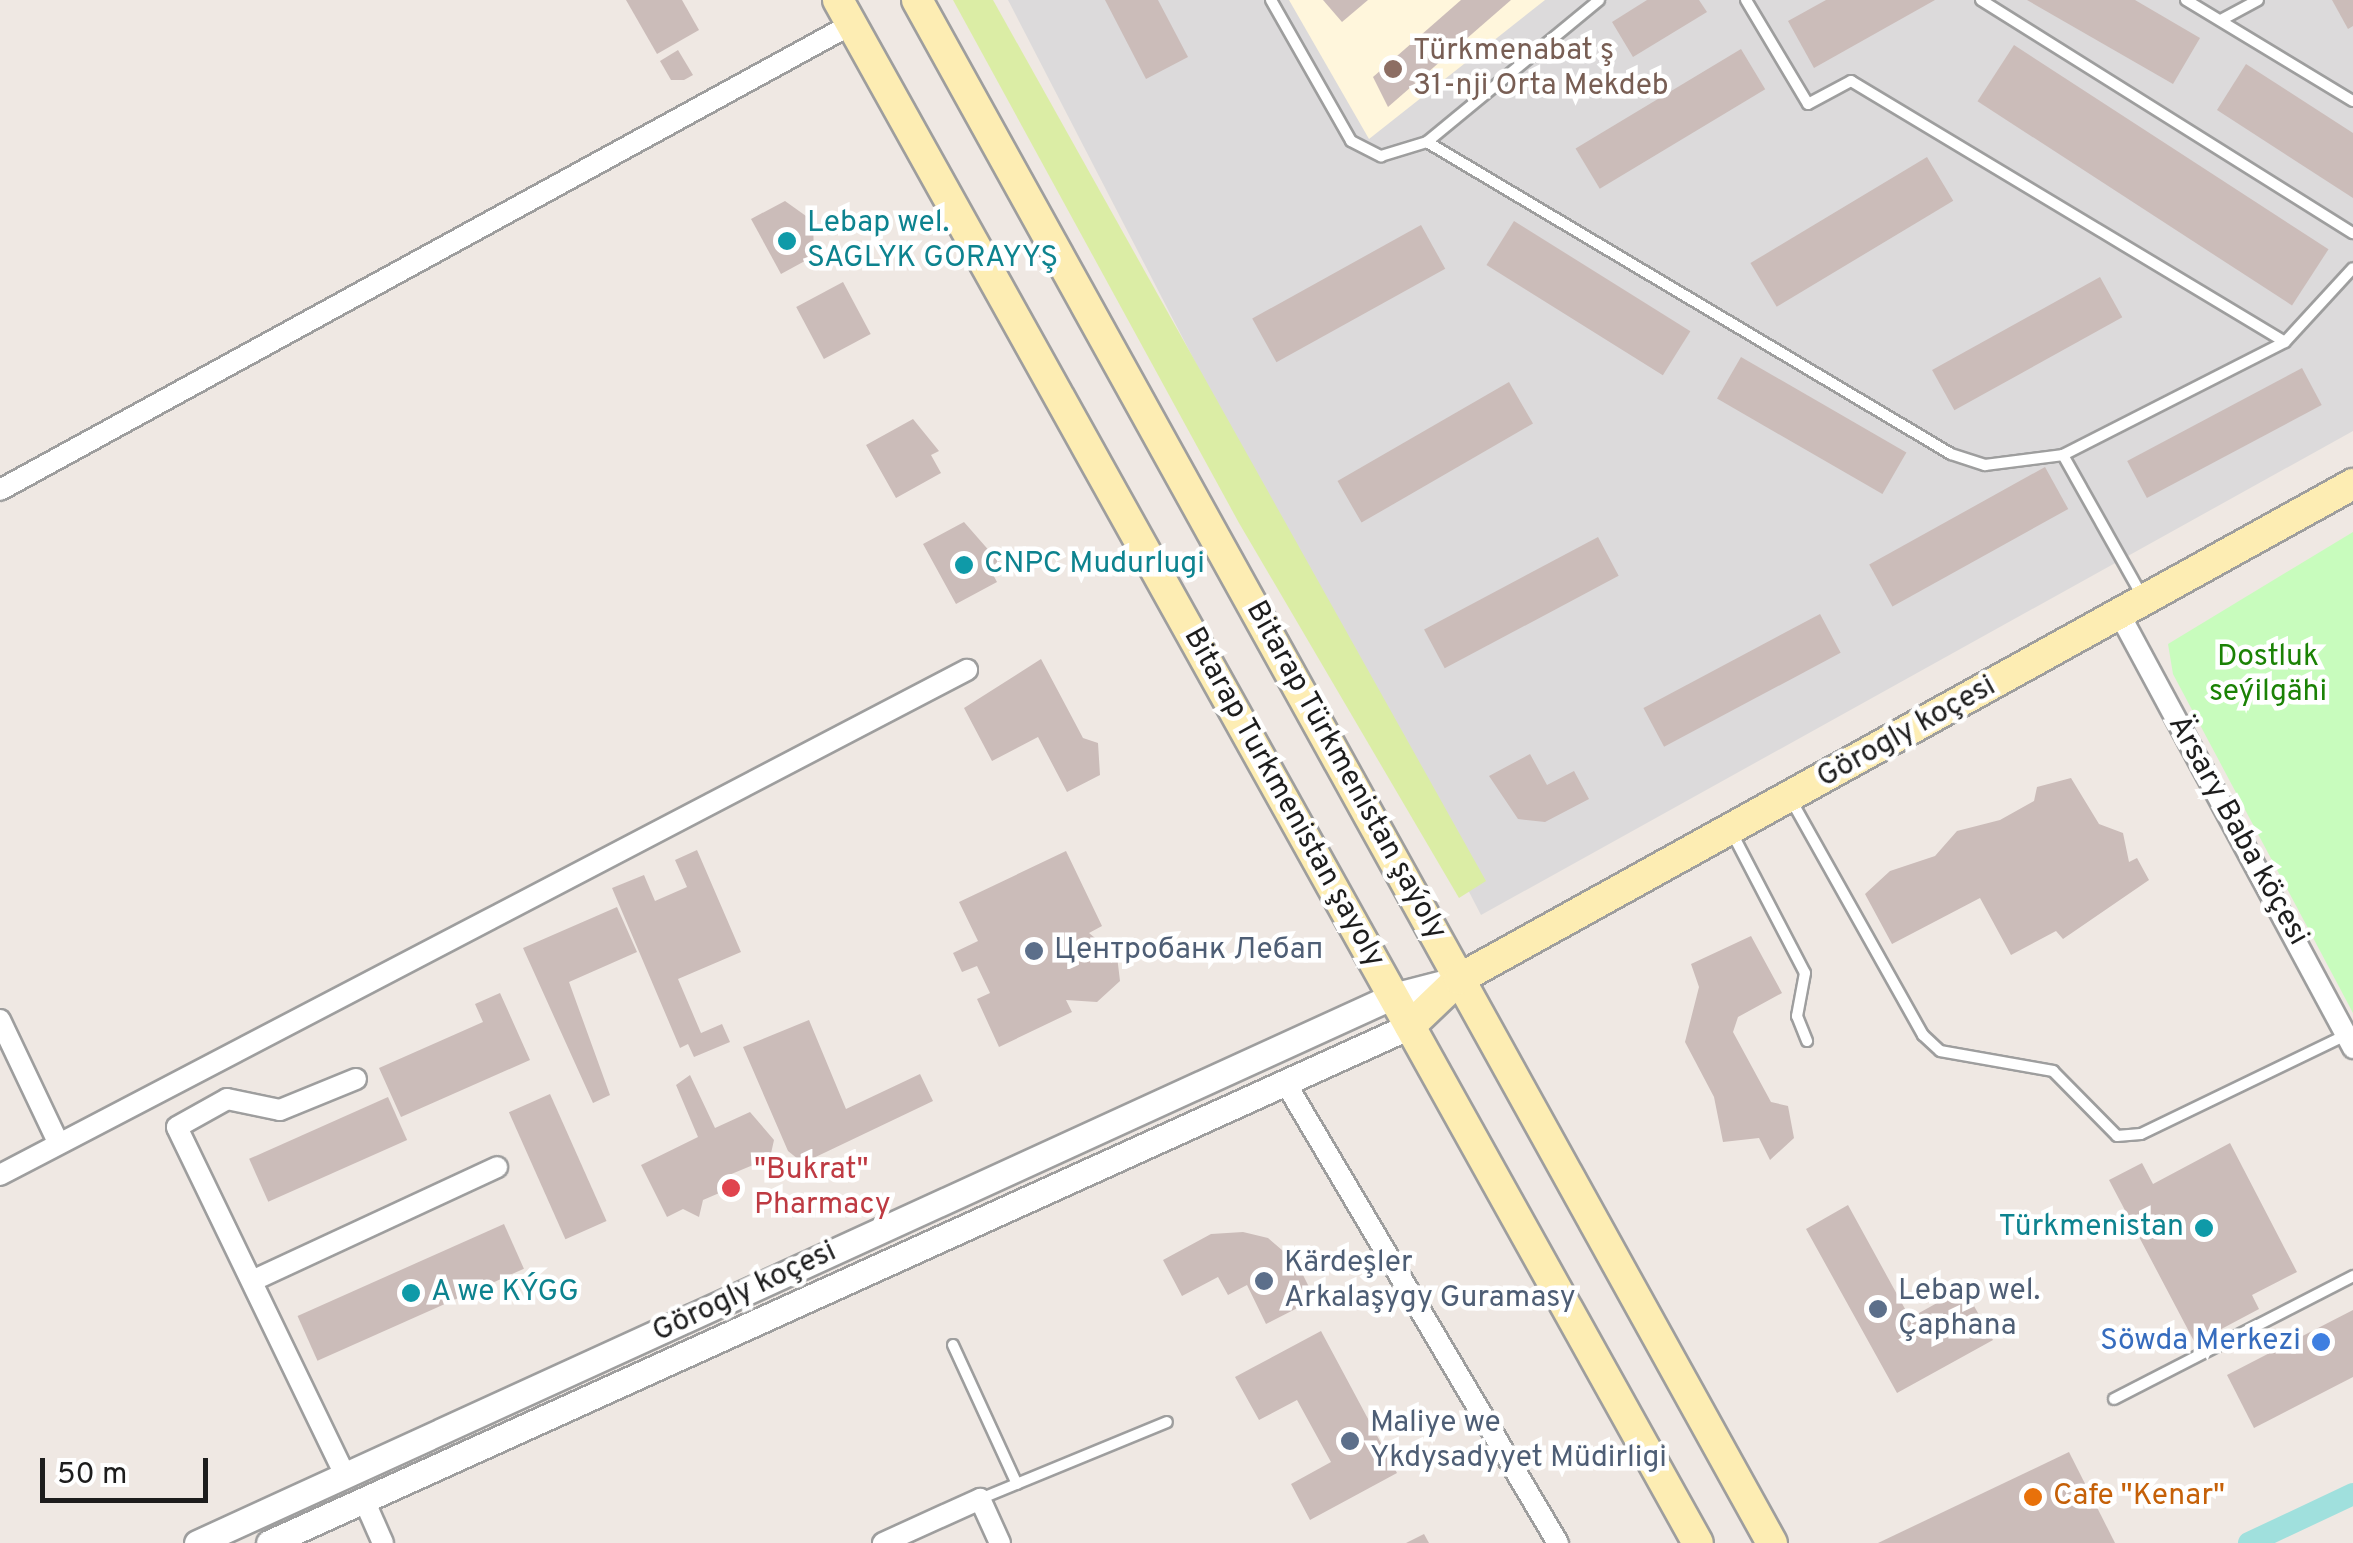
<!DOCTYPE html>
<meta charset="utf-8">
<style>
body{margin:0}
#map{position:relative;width:2353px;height:1543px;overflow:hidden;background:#efe8e3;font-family:Overpass,sans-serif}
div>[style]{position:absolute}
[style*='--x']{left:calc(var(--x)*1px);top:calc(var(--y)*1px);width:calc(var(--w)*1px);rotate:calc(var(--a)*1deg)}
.residential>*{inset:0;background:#dcdadb}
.education>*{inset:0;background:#fff6dc}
.grass>*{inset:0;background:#dbeda5}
.park>*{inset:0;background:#c8fcbd}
.canal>*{height:22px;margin:-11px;padding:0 11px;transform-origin:11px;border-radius:11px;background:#a0e0dd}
.building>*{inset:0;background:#cbbcb9;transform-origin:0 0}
.roads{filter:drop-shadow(2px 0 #9e9e9e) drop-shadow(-2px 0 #9e9e9e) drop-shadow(0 2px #9e9e9e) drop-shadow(0 -2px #9e9e9e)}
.service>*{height:10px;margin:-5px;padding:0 5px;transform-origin:5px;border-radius:5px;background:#fff}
.minor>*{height:20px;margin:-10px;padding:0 10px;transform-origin:10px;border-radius:10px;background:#fff}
.tertiary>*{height:25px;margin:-12.5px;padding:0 12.5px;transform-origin:12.5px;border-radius:12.5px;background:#fff}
.secondary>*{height:30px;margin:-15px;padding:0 15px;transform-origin:15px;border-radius:15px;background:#fdedb3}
.dots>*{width:28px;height:28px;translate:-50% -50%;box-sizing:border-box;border:5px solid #fff;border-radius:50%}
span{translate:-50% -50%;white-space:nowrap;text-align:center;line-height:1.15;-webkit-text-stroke:9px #fff;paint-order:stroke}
.education-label{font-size:30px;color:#785e54}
.left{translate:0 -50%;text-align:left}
.culture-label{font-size:30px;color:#0d838f}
.right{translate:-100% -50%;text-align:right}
.park-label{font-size:30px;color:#1b8205}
.street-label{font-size:30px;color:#1d1d1d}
.service-label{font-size:30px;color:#4e5e75}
.health-label{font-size:30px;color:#be3a42}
.shop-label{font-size:30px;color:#366cbe}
.food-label{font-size:30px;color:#c56008}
.scale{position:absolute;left:40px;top:1458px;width:168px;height:45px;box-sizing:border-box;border:5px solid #1d1d1d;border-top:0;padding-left:12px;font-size:30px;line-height:35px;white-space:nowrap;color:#1d1d1d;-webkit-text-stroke:8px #fff;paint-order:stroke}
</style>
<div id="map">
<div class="residential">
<div style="clip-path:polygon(1008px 0,2353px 0,2353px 431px,1481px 915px)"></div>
</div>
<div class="education">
<div style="clip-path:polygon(1289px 0,1545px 0,1369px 139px)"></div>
</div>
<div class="grass">
<div style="clip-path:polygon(953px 0,993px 0,1486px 881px,1459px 898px,1239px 523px)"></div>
</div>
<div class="park">
<div style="clip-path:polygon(2353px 532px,2353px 1013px,2173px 674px,2168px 644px)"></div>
</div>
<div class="canal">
<div style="--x:2249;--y:1543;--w:115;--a:-25.2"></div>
</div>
<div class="building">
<div style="clip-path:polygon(626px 0,682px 0,699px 30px,657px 54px)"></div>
<div style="clip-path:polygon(1105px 0,1158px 0,1188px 57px,1146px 79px)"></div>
<div style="clip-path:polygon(1323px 0,1368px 0,1342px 22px)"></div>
<div style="clip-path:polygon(1461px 0,1511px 0,1388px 107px,1373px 77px)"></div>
<div style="clip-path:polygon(1647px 0,1699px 0,1707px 12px,1633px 57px,1612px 22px)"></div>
<div style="clip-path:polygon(1826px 0,1935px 0,1814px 68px,1788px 21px)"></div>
<div style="clip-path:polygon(2027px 0,2135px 0,2200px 38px,2173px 84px)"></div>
<div style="clip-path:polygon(2332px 0,2353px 0,2353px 26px,2348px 29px)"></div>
<div style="left:2014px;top:45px;width:375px;height:67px;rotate:33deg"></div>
<div style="left:1741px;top:49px;width:47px;height:193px;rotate:59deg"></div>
<div style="clip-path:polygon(678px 50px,693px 75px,684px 80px,671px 80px,660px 61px)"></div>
<div style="clip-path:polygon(2246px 64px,2353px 133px,2353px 198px,2217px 110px)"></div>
<div style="left:1927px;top:157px;width:51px;height:206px;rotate:59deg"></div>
<div style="clip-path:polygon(785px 201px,813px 221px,814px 256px,781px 274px,751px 219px)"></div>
<div style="left:1514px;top:221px;width:208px;height:52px;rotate:32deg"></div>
<div style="left:1421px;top:225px;width:50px;height:193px;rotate:61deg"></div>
<div style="left:2100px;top:277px;width:46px;height:192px;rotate:61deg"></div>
<div style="left:843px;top:282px;width:59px;height:53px;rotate:62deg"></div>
<div style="left:1741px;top:357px;width:191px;height:48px;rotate:30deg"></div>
<div style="left:2302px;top:368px;width:42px;height:198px;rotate:62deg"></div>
<div style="left:1509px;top:382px;width:48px;height:198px;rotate:60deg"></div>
<div style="clip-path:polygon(913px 419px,939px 451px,931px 455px,941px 473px,896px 498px,866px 445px)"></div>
<div style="left:2045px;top:467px;width:48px;height:201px;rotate:61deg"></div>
<div style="clip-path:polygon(964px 522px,999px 562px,989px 567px,997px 582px,956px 604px,923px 544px)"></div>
<div style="left:1598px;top:537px;width:44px;height:197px;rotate:62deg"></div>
<div style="left:1820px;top:614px;width:44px;height:200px;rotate:62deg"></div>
<div style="clip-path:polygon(1041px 659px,1083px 738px,1098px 743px,1100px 775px,1067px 792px,1038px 737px,992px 761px,964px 708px)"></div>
<div style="clip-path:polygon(1530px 754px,1547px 785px,1574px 771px,1589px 799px,1545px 822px,1518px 819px,1489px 776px)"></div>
<div style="clip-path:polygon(2071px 778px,2099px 824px,2123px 833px,2129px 862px,2137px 858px,2149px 880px,2063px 939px,2056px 931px,2011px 955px,1980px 898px,1892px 944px,1865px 894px,1890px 871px,1935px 856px,1957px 831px,2000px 820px,2034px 801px,2037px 787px)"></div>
<div style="clip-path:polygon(697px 850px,741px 952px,678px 979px,701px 1033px,722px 1024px,730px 1042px,694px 1057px,688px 1044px,680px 1048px,612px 888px,644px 875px,655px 901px,687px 887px,675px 860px)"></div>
<div style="clip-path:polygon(1066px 851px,1102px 926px,1089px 933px,1117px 956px,1120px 981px,1097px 1002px,1066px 1000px,1072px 1012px,999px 1047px,977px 999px,990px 993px,977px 966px,962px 972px,953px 953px,978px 941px,959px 902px)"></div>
<div style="clip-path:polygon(617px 907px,637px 952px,569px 982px,610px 1095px,593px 1103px,523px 948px)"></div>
<div style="clip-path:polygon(1751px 936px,1782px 993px,1738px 1017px,1733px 1032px,1771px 1102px,1788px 1106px,1794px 1138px,1770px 1160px,1759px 1138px,1723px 1142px,1714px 1097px,1685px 1042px,1699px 987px,1691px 964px)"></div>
<div style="clip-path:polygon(500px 993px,530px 1060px,401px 1117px,379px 1068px,483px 1022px,475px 1004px)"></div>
<div style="clip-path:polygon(809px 1020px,846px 1109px,920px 1074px,933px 1101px,803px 1163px,788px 1151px,743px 1047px)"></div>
<div style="clip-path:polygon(690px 1075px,715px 1128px,750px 1112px,774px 1140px,770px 1158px,729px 1175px,731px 1188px,703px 1200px,699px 1217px,683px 1209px,667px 1217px,641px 1165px,698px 1137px,676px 1085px)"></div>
<div style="left:550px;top:1094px;width:139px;height:45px;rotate:66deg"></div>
<div style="left:388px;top:1097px;width:47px;height:152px;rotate:66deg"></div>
<div style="clip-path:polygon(2230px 1143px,2297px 1272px,2252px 1295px,2259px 1309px,2195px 1343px,2109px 1180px,2142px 1163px,2153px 1184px)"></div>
<div style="clip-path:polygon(1848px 1205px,1910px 1318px,1964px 1288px,1993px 1340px,1897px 1393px,1806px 1229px)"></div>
<div style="left:504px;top:1224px;width:49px;height:226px;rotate:66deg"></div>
<div style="clip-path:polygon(1243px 1232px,1268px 1238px,1297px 1263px,1315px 1299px,1266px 1324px,1247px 1285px,1228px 1295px,1218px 1277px,1182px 1296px,1163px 1260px,1211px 1234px)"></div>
<div style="clip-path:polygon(2353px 1310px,2353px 1377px,2254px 1428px,2227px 1375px)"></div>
<div style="clip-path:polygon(1321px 1331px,1397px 1473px,1310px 1520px,1291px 1484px,1331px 1462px,1297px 1400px,1259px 1420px,1235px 1377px)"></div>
<div style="clip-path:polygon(2069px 1452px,2115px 1543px,1878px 1543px)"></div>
<div style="clip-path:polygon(1424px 1534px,1429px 1543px,1406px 1543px)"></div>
</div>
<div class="roads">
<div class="service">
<div style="--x:1271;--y:0;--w:162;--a:60.4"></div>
<div style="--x:1351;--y:141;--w:34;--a:27"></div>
<div style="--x:1381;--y:156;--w:48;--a:-16.9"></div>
<div style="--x:1427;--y:142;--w:610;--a:30.77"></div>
<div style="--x:1951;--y:454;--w:36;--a:18"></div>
<div style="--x:1985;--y:465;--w:79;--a:-7.3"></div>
<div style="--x:2063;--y:455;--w:249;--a:-27"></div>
<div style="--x:2285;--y:342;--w:100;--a:-47.4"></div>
<div style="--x:1746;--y:0;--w:121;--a:59.2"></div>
<div style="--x:1808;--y:104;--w:49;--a:-28.1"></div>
<div style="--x:1851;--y:81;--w:506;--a:31.02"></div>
<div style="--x:1981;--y:0;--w:439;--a:32.1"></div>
<div style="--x:2186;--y:0;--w:195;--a:31.2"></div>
<div style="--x:2221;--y:20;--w:42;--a:-28.4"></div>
<div style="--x:1427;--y:142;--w:223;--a:-39.5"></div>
<div style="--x:2063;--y:455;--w:162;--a:60.7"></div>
<div style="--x:1790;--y:798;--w:272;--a:60.7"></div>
<div style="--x:1923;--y:1035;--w:23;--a:43"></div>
<div style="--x:1940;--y:1051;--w:115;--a:10"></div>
<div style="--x:2053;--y:1071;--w:91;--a:45.4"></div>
<div style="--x:2117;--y:1136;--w:24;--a:-5"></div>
<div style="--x:2141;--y:1134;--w:230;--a:-25.8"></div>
<div style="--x:1731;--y:831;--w:160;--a:62.5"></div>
<div style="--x:1805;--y:973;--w:44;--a:100.5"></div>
<div style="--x:1797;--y:1016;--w:27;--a:68"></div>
<div style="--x:953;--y:1345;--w:153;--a:65.3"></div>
<div style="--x:2114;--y:1399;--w:269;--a:-27.2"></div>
<div style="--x:980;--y:1499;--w:202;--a:-22.4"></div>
</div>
<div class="minor">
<div style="--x:0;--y:490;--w:971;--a:-28.68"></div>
<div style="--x:2120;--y:615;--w:492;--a:61.7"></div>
<div style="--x:0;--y:1020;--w:137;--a:64.6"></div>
<div style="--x:1285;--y:1082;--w:536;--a:59.37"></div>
<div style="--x:0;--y:1175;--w:1091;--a:-27.58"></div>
<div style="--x:254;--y:1280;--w:268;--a:-24.9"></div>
<div style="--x:345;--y:1475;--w:386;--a:-115.8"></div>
<div style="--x:177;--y:1127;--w:57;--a:-29.2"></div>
<div style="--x:227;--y:1099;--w:54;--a:11.7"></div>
<div style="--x:280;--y:1110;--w:82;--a:-22.2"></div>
<div style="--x:364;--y:1500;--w:47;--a:66.2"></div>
<div style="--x:883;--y:1543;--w:107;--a:-24.4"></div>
<div style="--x:980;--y:1499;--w:48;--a:65.6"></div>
</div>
<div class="tertiary">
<div style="--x:197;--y:1543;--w:1315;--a:-24.58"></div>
<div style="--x:1393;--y:996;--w:68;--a:-14.4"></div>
<div style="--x:269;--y:1543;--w:1253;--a:-24.38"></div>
</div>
<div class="secondary">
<div style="--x:838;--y:0;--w:1766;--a:60.87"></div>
<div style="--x:917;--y:0;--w:1764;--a:61.01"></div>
<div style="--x:1410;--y:1026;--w:68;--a:-43.8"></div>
<div style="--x:1459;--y:979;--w:1022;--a:-28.97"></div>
</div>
</div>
<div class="dots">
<div style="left:1393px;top:69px;background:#8d6e63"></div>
<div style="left:787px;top:241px;background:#0f9aa8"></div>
<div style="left:964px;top:565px;background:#0f9aa8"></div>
<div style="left:1034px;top:951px;background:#5c6f8a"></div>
<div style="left:731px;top:1188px;background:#e0444e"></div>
<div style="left:2204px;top:1228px;background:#0f9aa8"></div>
<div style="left:1264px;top:1281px;background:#5c6f8a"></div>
<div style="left:411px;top:1293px;background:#0f9aa8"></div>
<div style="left:1878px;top:1309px;background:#5c6f8a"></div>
<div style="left:2321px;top:1342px;background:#3f7fe0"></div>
<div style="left:1350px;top:1441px;background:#5c6f8a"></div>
<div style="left:2033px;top:1497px;background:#e8710a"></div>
</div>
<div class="education-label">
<span class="left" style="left:1413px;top:69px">Türkmenabat ş<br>31-nji Orta Mekdeb</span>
</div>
<div class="culture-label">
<span class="left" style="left:807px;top:241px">Lebap wel.<br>SAGLYK GORAYYŞ</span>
<span class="left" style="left:984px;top:565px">CNPC Mudurlugi</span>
<span class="right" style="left:2184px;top:1228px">Türkmenistan</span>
<span class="left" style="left:431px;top:1293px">A we KÝGG</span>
</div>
<div class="park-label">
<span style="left:2268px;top:675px">Dostluk<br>seýilgähi</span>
</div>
<div class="street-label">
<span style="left:1907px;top:733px;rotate:-29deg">Görogly koçesi</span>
<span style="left:1345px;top:771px;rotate:61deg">Bitarap Türkmenistan şaýoly</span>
<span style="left:1283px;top:798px;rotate:61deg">Bitarap Turkmenistan şayoly</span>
<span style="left:2237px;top:831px;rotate:61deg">Ärsary Baba köçesi</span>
<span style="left:745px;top:1293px;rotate:-25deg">Görogly koçesi</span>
</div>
<div class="service-label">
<span class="left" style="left:1054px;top:951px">Центробанк Лебап</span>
<span class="left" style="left:1284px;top:1281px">Kärdeşler<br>Arkalaşygy Guramasy</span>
<span class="left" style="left:1898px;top:1309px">Lebap wel.<br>Çaphana</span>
<span class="left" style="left:1370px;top:1441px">Maliye we<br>Ykdysadyyet Müdirligi</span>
</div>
<div class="health-label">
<span class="left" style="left:754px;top:1188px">"Bukrat"<br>Pharmacy</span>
</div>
<div class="shop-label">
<span class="right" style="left:2301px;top:1342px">Söwda Merkezi</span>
</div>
<div class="food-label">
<span class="left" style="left:2053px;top:1497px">Cafe "Kenar"</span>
</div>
<div class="scale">50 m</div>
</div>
